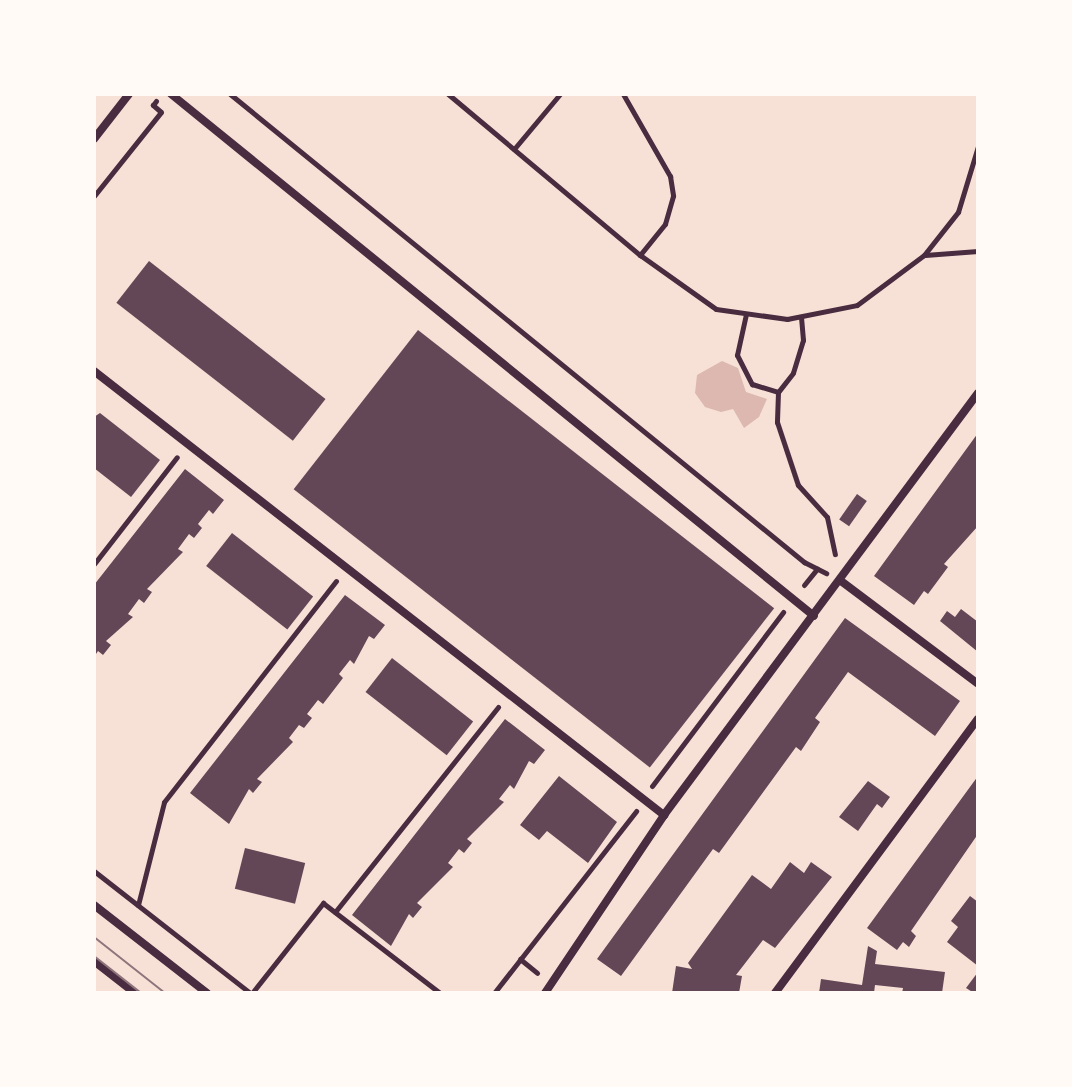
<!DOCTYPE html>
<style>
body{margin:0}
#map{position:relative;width:1072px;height:1087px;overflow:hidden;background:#f7e1d7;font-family:"Work Sans",sans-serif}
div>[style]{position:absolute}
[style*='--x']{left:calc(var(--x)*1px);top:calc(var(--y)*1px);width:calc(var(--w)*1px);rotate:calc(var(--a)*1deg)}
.water>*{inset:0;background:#dcb8b0}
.building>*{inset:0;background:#644757;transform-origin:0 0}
.path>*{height:5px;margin:-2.5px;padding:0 2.5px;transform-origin:2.5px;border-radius:2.5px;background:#4a2c40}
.minor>*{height:8px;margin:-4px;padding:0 4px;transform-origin:4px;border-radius:4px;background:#4a2c40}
.tram>*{height:2px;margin:-1px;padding:0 1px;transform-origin:1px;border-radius:1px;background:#8f747c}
span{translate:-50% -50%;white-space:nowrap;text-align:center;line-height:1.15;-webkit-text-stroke:7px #fffaf5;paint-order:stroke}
.frame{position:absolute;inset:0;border:96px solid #fffaf5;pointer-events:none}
</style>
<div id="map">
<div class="water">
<div style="clip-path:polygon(722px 361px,738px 368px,746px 392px,767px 399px,759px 417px,744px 428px,733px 409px,721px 412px,705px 407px,695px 393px,697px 375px)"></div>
</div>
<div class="building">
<div style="left:149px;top:261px;width:224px;height:53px;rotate:38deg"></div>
<div style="left:418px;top:330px;width:452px;height:202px;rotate:38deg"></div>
<div style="clip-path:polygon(100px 413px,160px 460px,131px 497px,94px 468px,94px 417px)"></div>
<div style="clip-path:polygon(978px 433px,978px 526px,944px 564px,948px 567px,928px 594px,924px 591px,914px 605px,874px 576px)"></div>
<div style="clip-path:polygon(185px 469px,224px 500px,213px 514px,209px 510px,198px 524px,202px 528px,194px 538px,189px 534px,178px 549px,183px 552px,147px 589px,152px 592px,144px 603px,139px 599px,128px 614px,133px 617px,106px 641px,111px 645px,103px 655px,98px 651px,94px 657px,94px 585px)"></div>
<div style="left:857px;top:494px;width:12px;height:31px;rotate:35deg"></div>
<div style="left:232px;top:533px;width:103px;height:42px;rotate:38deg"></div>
<div style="clip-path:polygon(345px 595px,385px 625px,374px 639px,369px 636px,354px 664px,350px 660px,339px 674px,343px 678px,323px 704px,318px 700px,307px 714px,312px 718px,304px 728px,299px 725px,289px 738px,293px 742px,257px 779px,262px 782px,253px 793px,249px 789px,229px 824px,190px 793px)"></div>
<div style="clip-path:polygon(961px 609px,978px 622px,978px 652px,940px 621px,947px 611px,955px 617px)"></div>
<div style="clip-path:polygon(845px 618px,960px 701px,935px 736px,848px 672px,815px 718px,820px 722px,801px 751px,796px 747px,719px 853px,713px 849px,621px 976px,597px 959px)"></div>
<div style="left:392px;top:658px;width:103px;height:43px;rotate:38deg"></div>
<div style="clip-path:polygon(505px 719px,545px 750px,534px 764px,529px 761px,514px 789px,510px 785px,499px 799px,504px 802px,467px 839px,472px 843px,464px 853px,459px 849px,448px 863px,453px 867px,417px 903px,422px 907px,413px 918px,409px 914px,391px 946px,352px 915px)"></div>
<div style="clip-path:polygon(559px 776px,617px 822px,588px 863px,547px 831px,539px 840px,520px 825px)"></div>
<div style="clip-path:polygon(978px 776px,978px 834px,911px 931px,916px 936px,909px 947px,903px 942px,897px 950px,867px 928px)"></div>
<div style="clip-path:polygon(868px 781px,890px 797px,882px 808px,877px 804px,858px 831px,839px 817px)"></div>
<div style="left:245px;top:848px;width:62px;height:42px;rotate:14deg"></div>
<div style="clip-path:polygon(790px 862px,804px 873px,811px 862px,832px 877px,775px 948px,763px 940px,743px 966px,736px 975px,742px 976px,739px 993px,672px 993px,676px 966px,692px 969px,688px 963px,752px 875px,771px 889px)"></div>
<div style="clip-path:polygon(970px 896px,978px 902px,978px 966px,947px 942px,958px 927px,951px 921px)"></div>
<div style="clip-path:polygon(868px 946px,877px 951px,875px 964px,945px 972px,942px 993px,902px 993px,903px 988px,875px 985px,874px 993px,819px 993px,821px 979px,862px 985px)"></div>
<div style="clip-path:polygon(978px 972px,978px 993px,974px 993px,966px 988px)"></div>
</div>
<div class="path">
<div style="--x:230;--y:94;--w:741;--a:39.19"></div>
<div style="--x:804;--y:562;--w:25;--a:27"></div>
<div style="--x:448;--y:94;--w:251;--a:40"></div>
<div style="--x:640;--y:255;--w:93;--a:35.4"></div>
<div style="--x:716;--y:309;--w:72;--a:8"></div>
<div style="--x:787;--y:319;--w:71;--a:-11.3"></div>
<div style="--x:857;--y:305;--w:84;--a:-36.7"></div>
<div style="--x:924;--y:255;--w:55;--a:-51.7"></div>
<div style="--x:958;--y:212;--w:69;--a:-73.1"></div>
<div style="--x:623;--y:94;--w:95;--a:60.2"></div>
<div style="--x:670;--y:176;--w:20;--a:81"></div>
<div style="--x:673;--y:196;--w:29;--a:106"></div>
<div style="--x:665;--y:224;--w:40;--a:129"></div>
<div style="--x:514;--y:149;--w:72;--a:-50.1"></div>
<div style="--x:94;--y:196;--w:107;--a:-51.4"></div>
<div style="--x:161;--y:112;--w:11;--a:-139"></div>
<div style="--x:153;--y:105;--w:5;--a:-53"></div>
<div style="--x:925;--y:255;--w:53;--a:-4.3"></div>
<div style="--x:746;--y:314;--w:42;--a:102.4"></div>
<div style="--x:737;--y:355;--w:33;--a:63"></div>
<div style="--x:752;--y:384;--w:27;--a:17"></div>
<div style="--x:801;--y:317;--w:23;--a:85"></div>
<div style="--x:803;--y:340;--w:34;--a:107"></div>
<div style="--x:793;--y:373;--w:24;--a:128"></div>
<div style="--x:778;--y:392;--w:30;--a:92"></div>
<div style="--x:777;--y:422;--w:66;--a:71.6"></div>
<div style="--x:798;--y:485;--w:43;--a:47.8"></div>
<div style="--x:827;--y:517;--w:38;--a:78"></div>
<div style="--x:94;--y:564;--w:135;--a:-52.2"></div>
<div style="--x:804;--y:585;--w:21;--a:-51"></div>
<div style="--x:652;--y:786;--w:218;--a:-53"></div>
<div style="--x:94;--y:871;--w:198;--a:38"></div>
<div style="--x:138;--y:905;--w:106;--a:-75.8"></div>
<div style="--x:164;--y:802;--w:280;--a:-52.1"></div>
<div style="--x:335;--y:912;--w:262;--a:-51.5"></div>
<div style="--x:520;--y:959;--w:22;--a:39"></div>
<div style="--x:252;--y:993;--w:115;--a:-51.7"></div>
<div style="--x:323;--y:903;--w:148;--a:37.6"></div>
<div style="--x:494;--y:993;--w:231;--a:-52"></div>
</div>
<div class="minor">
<div style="--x:171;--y:94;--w:828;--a:39.07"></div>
<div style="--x:94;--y:139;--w:57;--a:-52.1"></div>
<div style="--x:94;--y:371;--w:723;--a:37.92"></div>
<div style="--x:841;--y:581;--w:171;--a:36.9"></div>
<div style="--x:94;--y:905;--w:143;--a:37.9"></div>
<div style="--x:94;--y:961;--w:52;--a:38"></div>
<div style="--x:545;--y:993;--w:214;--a:-56.2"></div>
<div style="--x:664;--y:815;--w:526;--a:-53.35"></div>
<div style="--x:775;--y:993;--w:341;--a:-53.5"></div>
</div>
<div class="tram">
<div style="--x:94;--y:937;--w:90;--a:38.3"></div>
<div style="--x:94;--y:956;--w:60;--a:38.2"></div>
</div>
<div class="frame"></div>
</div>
